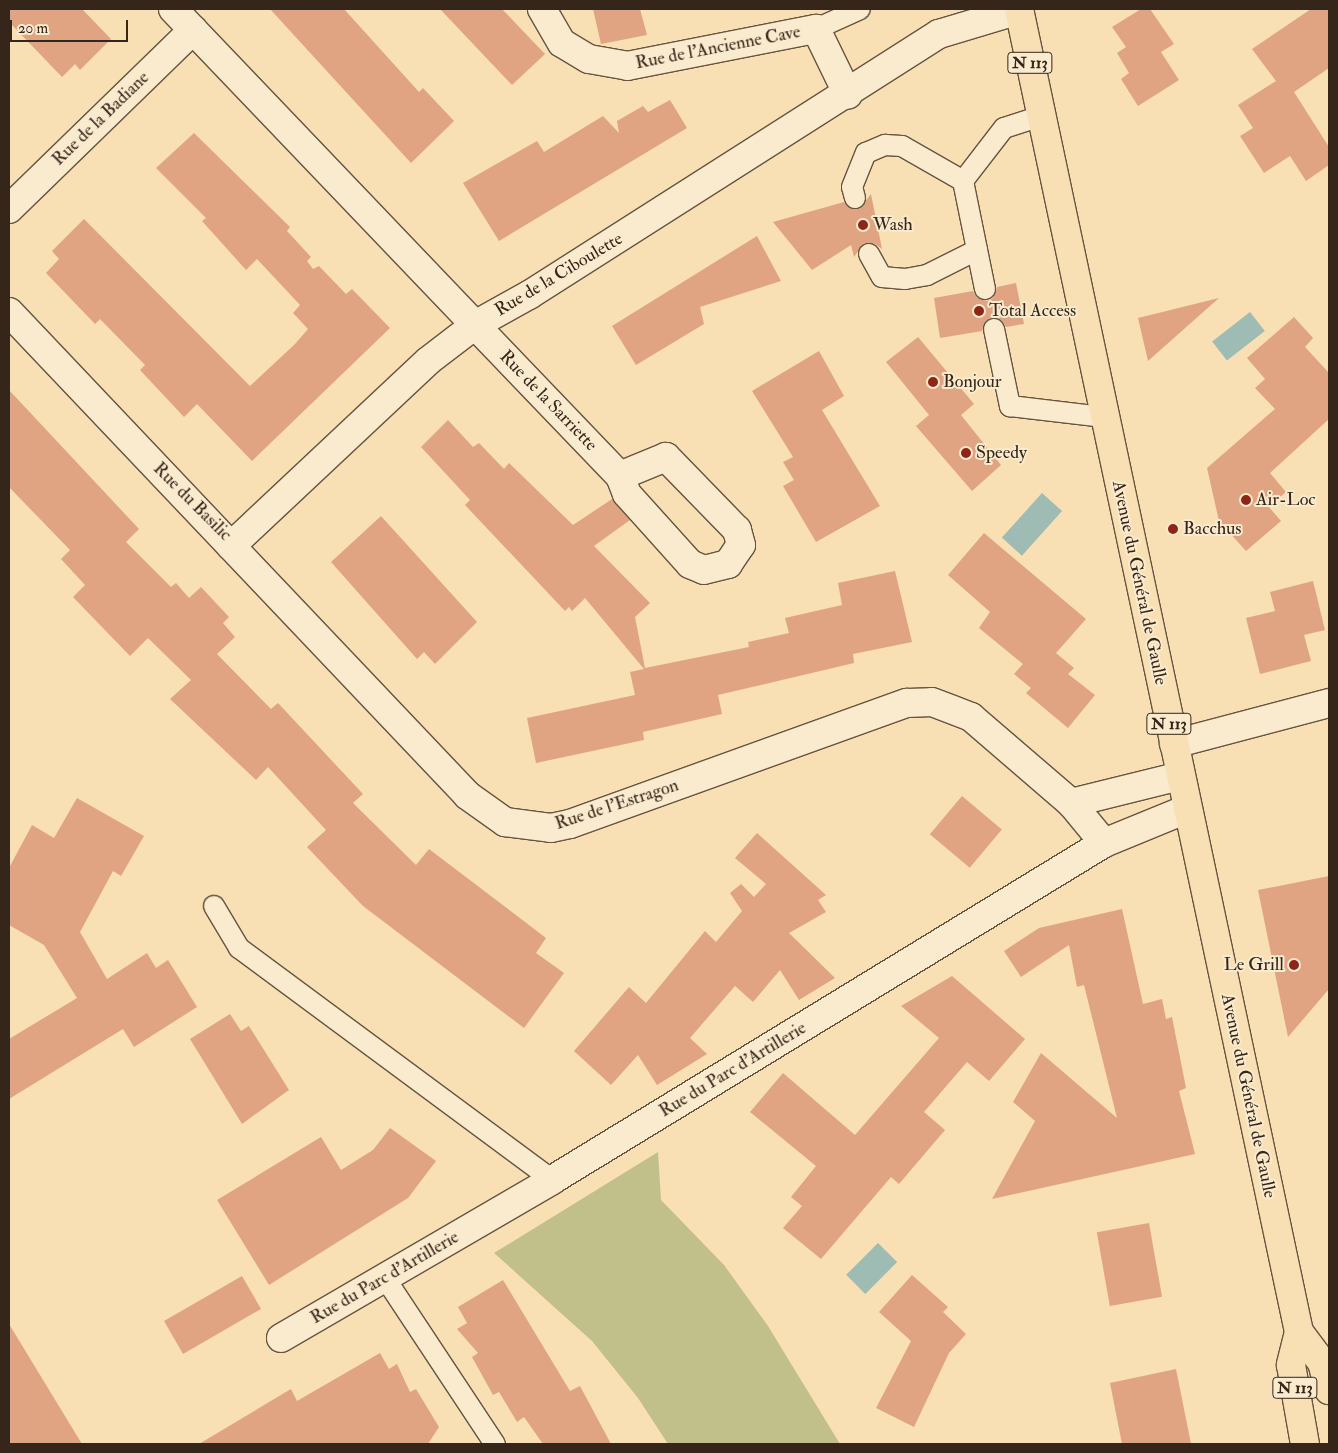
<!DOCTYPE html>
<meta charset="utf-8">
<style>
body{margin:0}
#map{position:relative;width:1338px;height:1453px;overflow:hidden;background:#f8dfb4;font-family:"IM FELL Double Pica",serif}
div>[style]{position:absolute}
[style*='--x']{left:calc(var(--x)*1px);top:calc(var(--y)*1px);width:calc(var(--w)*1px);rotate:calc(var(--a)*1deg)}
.green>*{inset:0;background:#c2c08a}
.water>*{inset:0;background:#9ebcb3;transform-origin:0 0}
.building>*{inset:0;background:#e0a483;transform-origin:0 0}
.roads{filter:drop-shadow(1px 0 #665440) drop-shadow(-1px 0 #665440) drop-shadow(0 1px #665440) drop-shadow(0 -1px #665440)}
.service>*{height:20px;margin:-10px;padding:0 10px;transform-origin:10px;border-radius:10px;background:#faeace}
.minor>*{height:28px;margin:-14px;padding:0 14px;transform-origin:14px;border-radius:14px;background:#faeace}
.primary>*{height:28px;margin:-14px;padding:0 14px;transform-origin:14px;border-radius:14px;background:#f8dfb4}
.dots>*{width:14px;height:14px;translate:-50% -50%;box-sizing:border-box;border:2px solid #faeace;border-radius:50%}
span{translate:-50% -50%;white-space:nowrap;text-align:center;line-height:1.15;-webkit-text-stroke:4px #faeace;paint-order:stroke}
.shield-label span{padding:1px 4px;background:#faeace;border:1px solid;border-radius:4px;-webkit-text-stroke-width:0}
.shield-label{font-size:16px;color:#362519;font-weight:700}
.street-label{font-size:18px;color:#362519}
.poi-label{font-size:18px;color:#362519}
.left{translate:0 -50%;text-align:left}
.right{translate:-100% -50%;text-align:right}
.frame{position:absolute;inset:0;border:10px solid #362519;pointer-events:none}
.scale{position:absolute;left:10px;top:20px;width:118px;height:22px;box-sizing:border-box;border:2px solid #362519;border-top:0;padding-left:6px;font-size:15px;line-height:18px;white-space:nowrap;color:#362519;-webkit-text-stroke:4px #faeace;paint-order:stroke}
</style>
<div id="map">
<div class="green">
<div style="clip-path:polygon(658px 1152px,661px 1200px,724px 1265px,768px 1326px,840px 1444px,668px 1444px,638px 1398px,592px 1341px,494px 1253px)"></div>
</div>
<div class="water">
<div style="left:1250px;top:312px;width:24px;height:48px;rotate:52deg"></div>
<div style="left:1042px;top:493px;width:27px;height:60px;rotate:42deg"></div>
<div style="left:878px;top:1243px;width:27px;height:45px;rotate:45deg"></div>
</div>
<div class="building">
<div style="clip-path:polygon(9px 9px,82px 9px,111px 39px,80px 70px,75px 64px,62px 77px,9px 22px)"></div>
<div style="clip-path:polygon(270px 9px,344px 9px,419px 92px,423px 88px,454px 121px,411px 163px)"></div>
<div style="clip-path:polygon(440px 9px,502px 9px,545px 54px,512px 85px)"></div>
<div style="clip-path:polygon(593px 9px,640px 9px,647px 35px,601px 44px)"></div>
<div style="clip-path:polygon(1141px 9px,1150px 9px,1174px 44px,1161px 52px,1179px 80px,1138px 106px,1121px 79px,1129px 73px,1117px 53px,1126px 47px,1112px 27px)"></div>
<div style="clip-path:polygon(1311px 9px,1329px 9px,1329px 68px,1294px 92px,1329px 147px,1329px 165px,1306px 181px,1290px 156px,1264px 173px,1240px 136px,1253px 128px,1238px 105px,1276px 81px,1252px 49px)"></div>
<div style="clip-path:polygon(670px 100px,687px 128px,499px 241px,463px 183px,537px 141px,544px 152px,603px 116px,619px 133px,617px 121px,643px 106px,648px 112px)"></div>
<div style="clip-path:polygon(194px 133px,290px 227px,287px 231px,311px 257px,307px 261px,313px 269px,319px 266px,346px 294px,352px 289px,390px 328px,252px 461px,197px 404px,184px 417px,140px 370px,145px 365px,100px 319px,95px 324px,46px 273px,59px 259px,52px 251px,84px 219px,250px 386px,295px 344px,308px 329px,293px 313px,300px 305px,257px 259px,246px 270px,202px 221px,206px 218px,156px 168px)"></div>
<div style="clip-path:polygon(871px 194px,882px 249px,875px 244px,864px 243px,854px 257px,851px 245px,812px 270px,773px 222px,844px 202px,852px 209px,859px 209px)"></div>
<div style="clip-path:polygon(757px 236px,781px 281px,700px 307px,704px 324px,636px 365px,612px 326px)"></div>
<div style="clip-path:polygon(1016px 283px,1024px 324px,1006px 327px,1002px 321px,992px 317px,986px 321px,982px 331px,940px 338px,934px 298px,973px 291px,976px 297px,987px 301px,993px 298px,997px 287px)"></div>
<div style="clip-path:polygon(1219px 298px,1148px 361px,1138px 318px)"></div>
<div style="clip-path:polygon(1294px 317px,1313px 338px,1305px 347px,1329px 373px,1329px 419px,1270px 473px,1286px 492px,1269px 507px,1281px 521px,1246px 551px,1219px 521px,1207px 468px,1275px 409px,1255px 388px,1265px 379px,1247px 358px)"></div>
<div style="clip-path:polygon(918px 337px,974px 404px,961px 415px,1001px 465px,972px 491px,916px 426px,929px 415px,886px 362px)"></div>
<div style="clip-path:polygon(819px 351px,844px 396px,822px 410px,880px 506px,816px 542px,783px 486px,794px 480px,783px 462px,793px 457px,752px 391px)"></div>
<div style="clip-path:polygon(9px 390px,139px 529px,126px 542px,171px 587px,176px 583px,189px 598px,201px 587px,229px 617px,223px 623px,235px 637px,217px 654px,271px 709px,278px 703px,363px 794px,353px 803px,416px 865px,429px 849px,546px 938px,536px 953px,564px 973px,524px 1028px,363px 906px,307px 847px,326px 830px,268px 767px,256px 780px,170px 699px,191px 680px,148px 638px,130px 656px,73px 597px,85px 585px,61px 559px,70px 550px,9px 487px)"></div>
<div style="clip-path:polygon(448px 420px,473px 447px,479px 443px,504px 469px,509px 463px,573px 525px,612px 499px,630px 520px,594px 546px,650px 603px,635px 617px,645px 668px,749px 647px,748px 642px,789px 633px,785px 618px,842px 605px,838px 583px,895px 571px,912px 642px,853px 654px,854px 663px,718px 695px,722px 714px,643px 732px,644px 740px,536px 763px,527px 718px,635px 695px,630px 672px,644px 669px,585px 598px,572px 611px,569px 607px,565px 611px,465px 505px,470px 500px,421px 447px)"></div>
<div style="clip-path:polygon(381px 516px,477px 622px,435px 664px,424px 652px,417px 659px,331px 562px)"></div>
<div style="clip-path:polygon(984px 533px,1086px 619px,1056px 653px,1074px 668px,1068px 674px,1095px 695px,1068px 728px,1026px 693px,1031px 688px,1014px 674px,1023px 664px,979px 628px,990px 612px,948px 575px)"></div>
<div style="clip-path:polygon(1313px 581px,1325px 630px,1304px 635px,1311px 661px,1260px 674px,1246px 618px,1275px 611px,1270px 592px)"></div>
<div style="left:962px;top:796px;width:52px;height:50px;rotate:40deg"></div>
<div style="clip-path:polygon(77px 798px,144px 836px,121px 876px,113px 871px,80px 932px,107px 979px,147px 953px,156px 968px,168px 960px,197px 1007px,134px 1047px,123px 1029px,9px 1099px,9px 1039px,77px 998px,44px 945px,9px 925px,9px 868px,32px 825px,54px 838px)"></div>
<div style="clip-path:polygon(757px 833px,826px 895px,818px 900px,826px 912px,789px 933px,835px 978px,799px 1000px,780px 970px,753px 1002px,735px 986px,690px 1038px,707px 1054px,657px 1085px,638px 1055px,611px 1085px,574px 1051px,629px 987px,646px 1003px,705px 931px,716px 942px,742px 911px,730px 893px,741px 884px,754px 897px,766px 884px,735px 858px)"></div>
<div style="clip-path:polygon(1329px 876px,1329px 989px,1288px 1037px,1258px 890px)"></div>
<div style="clip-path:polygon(1122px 909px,1143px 1004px,1162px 999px,1166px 1019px,1172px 1017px,1186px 1088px,1179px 1091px,1195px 1154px,992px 1199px,1035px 1121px,1013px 1102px,1041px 1053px,1117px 1118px,1084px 985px,1077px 987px,1069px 945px,1021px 977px,1004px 951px,1039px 928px)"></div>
<div style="clip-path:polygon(952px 976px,1025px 1039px,989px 1081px,967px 1062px,924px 1112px,945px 1130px,899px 1184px,891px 1177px,821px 1259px,783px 1228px,802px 1206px,791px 1197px,816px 1166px,750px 1112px,783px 1073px,855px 1135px,939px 1038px,901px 1006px)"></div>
<div style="clip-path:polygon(230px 1014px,241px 1031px,249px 1026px,289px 1090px,242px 1124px,190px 1039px)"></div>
<div style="clip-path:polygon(390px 1128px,436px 1161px,408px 1198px,269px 1285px,217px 1200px,321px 1137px,341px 1170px,373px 1150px)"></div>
<div style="left:1149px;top:1223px;width:75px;height:53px;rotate:80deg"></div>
<div style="clip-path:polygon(912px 1275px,948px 1307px,943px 1312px,966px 1334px,949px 1353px,914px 1427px,876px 1408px,911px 1341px,879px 1312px)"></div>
<div style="left:242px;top:1276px;width:38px;height:90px;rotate:60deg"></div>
<div style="clip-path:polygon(503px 1280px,570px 1391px,580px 1386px,611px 1444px,543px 1444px,524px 1417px,517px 1422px,499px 1392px,493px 1395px,472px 1357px,478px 1353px,457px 1329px,467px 1323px,458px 1307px)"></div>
<div style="clip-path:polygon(9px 1324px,82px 1444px,9px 1444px)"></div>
<div style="clip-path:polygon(380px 1353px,389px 1369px,397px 1364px,410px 1392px,416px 1389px,439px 1427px,428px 1444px,199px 1444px,291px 1389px,297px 1401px)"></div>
<div style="clip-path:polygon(1176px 1369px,1191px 1444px,1122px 1444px,1110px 1383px)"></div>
</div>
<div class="roads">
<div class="service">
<div style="--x:816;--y:29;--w:48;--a:-24.4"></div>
<div style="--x:855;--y:198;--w:11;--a:-105"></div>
<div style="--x:852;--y:187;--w:37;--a:-68"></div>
<div style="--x:866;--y:153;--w:21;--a:-23"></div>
<div style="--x:885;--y:145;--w:17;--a:3"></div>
<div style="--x:902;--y:146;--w:70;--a:29.8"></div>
<div style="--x:869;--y:254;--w:26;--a:61"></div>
<div style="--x:882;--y:277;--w:23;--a:5"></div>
<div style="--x:905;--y:279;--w:22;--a:-10"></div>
<div style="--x:927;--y:275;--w:56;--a:-26.6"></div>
<div style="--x:985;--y:289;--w:110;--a:-101.5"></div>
<div style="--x:963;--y:181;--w:67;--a:-52.3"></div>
<div style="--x:1004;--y:128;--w:39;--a:-18"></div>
<div style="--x:994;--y:329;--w:79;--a:78.3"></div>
<div style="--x:1010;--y:406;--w:95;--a:6.7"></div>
<div style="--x:214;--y:906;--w:49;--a:59.2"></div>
<div style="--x:239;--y:948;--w:390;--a:36.5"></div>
<div style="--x:385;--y:1278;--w:199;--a:56.5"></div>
</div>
<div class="minor">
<div style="--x:173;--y:9;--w:437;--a:46.3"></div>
<div style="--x:475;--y:325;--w:62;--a:-29.1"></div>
<div style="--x:529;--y:295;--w:486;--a:-32.5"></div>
<div style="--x:939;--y:34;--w:84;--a:-16.7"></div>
<div style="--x:542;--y:9;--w:39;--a:60"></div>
<div style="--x:562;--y:43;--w:31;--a:31"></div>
<div style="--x:589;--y:59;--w:39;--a:10"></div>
<div style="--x:627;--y:66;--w:193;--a:-11.1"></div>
<div style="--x:816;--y:29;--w:73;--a:64.1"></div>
<div style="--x:9;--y:209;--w:257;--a:-44.2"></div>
<div style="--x:9;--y:312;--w:323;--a:46.5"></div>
<div style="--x:231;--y:546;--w:270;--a:-43.2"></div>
<div style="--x:428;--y:361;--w:59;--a:-37.5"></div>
<div style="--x:475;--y:325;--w:209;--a:46.2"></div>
<div style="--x:620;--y:476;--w:19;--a:69"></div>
<div style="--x:627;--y:494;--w:94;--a:48"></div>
<div style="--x:690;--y:564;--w:15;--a:23"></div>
<div style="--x:704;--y:570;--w:25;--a:-14"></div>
<div style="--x:728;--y:564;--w:23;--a:-56"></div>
<div style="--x:741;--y:545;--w:16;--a:-105"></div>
<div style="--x:737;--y:530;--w:102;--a:-134.2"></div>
<div style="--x:666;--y:457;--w:50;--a:157.6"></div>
<div style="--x:231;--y:546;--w:343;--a:46.5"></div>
<div style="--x:467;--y:795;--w:47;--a:35.4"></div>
<div style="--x:505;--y:822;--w:46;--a:7.4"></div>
<div style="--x:551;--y:828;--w:19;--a:-12"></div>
<div style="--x:570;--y:824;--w:358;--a:-19.8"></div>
<div style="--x:907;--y:703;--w:25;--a:-2"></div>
<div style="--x:932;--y:702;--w:42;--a:21"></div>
<div style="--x:971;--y:717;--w:132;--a:40.7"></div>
<div style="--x:1071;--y:803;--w:52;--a:50.5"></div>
<div style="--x:1174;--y:744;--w:160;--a:-14.8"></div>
<div style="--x:1071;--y:803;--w:112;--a:-13.9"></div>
<div style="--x:281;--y:1338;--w:314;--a:-30.2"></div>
<div style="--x:552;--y:1180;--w:647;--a:-31.4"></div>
<div style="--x:1104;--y:843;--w:90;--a:-22.3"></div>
</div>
<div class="primary">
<div style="--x:1019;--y:9;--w:1352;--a:78.05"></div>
<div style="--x:1299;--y:1332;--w:34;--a:104"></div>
<div style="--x:1291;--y:1365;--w:80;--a:80"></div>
<div style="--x:1299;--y:1332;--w:38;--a:53"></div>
<div style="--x:1322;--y:1362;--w:29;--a:76"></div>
</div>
</div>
<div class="dots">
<div style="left:863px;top:225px;background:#8f2418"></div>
<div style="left:979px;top:311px;background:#8f2418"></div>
<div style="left:933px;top:382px;background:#8f2418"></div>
<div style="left:966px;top:453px;background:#8f2418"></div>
<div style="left:1246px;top:500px;background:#8f2418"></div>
<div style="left:1173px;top:529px;background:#8f2418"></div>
<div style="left:1294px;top:965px;background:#8f2418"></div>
</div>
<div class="shield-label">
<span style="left:1030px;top:63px">N 113</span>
<span style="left:1169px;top:724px">N 113</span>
<span style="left:1295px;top:1388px">N 113</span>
</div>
<div class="street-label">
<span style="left:718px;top:48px;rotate:-11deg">Rue de l'Ancienne Cave</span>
<span style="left:101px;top:119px;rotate:-44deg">Rue de la Badiane</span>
<span style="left:559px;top:275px;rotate:-31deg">Rue de la Ciboulette</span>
<span style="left:548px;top:401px;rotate:46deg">Rue de la Sarriette</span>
<span style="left:192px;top:502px;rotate:45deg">Rue du Basilic</span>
<span style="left:1139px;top:583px;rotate:78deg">Avenue du Général de Gaulle</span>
<span style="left:617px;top:805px;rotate:-18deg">Rue de l'Estragon</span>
<span style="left:733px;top:1070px;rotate:-31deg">Rue du Parc d'Artillerie</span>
<span style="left:1248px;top:1096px;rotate:78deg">Avenue du Général de Gaulle</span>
<span style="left:385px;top:1278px;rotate:-30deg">Rue du Parc d'Artillerie</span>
</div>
<div class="poi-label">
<span class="left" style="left:873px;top:225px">Wash</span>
<span class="left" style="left:989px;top:311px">Total Access</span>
<span class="left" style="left:943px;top:382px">Bonjour</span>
<span class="left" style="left:976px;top:453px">Speedy</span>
<span class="left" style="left:1256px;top:500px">Air-Loc</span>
<span class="left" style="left:1183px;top:529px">Bacchus</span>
<span class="right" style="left:1284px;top:965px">Le Grill</span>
</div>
<div class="frame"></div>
<div class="scale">20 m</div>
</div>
